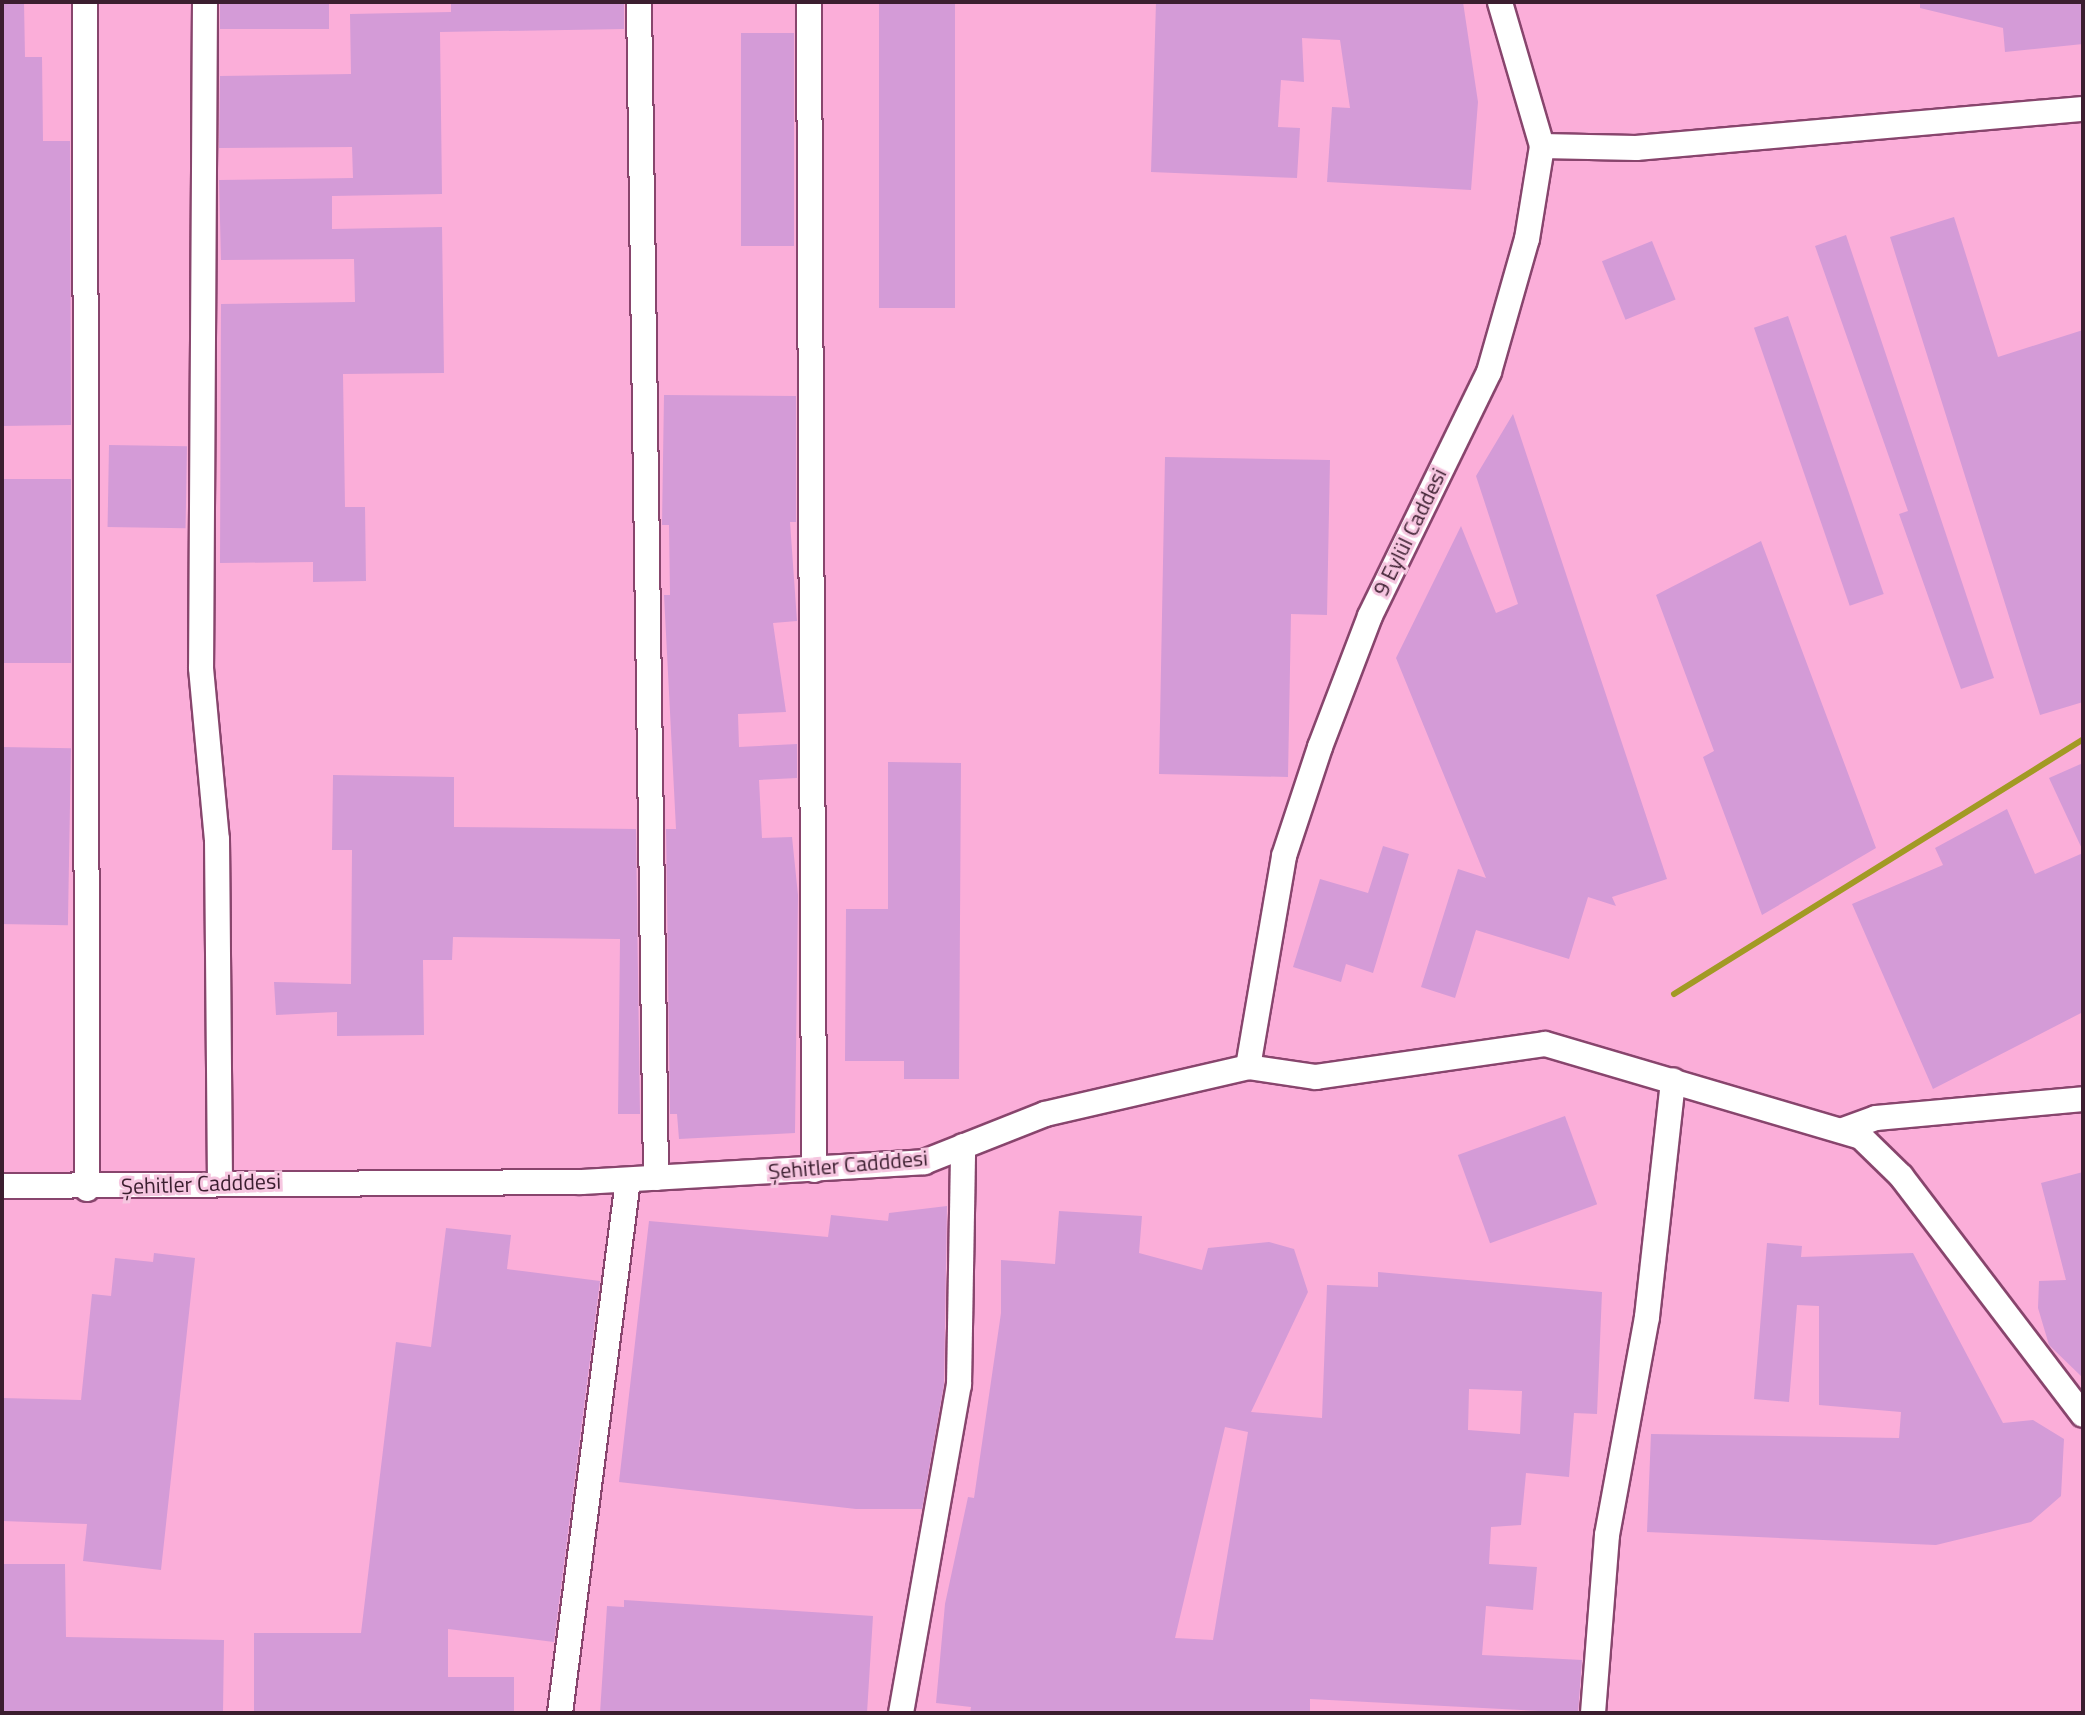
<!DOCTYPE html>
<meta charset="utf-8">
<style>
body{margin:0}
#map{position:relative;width:2085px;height:1715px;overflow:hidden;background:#fbaed9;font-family:"Titillium Web",sans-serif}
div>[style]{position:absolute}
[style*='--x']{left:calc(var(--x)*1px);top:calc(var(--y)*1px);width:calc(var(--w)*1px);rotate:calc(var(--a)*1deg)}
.stream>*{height:6px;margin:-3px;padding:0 3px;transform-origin:3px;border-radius:3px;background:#a29a24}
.building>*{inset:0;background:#d49bd7;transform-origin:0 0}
.roads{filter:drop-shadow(2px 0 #88456d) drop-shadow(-2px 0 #88456d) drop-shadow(0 2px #88456d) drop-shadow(0 -2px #88456d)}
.minor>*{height:24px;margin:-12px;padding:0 12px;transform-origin:12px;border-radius:12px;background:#fff}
span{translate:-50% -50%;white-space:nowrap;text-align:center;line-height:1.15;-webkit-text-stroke:6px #f6c6e0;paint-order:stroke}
.street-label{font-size:22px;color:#3b1e2f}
.frame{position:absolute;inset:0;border:4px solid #3b1e2f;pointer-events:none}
</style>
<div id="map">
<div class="stream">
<div style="--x:1674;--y:994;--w:482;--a:-31.9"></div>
</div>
<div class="building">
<div style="clip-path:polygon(2px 2px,24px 2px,25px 57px,42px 57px,43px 141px,70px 141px,71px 425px,2px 426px)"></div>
<div style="left:220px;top:2px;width:109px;height:27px"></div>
<div style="clip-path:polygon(451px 2px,624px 2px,624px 29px,440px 32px,442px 194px,332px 196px,332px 229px,442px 227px,444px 373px,343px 374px,345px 507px,365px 507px,366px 581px,313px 582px,313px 562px,220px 563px,221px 304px,355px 302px,354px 259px,221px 260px,219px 180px,353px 178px,352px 147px,219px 148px,220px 76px,351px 74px,350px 14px,451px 12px)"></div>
<div style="left:879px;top:2px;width:76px;height:306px"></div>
<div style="clip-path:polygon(1156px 2px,1463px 2px,1478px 102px,1471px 190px,1327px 182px,1332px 107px,1350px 108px,1340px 40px,1302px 38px,1304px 82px,1281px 80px,1278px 127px,1300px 128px,1297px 178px,1151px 172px)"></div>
<div style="clip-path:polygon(1920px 2px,2083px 2px,2083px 44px,2005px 52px,2003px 28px,1920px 8px)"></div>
<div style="left:741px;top:33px;width:53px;height:213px"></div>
<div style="clip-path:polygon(1954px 217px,1998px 357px,2083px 330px,2083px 702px,2040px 715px,1890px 237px)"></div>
<div style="clip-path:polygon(1846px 235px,1994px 678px,1961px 689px,1899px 514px,1908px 511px,1815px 246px)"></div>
<div style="left:1652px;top:241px;width:63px;height:54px;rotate:68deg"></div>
<div style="left:1788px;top:316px;width:294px;height:36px;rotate:71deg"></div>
<div style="clip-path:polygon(664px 395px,796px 396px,796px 522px,790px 522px,797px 621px,773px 623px,786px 712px,738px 714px,739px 747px,797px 744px,797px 778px,759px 780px,762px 838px,792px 837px,798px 895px,795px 1133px,679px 1139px,677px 1114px,670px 1114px,666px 829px,676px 829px,664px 595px,670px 595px,669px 525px,662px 525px)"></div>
<div style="clip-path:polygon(1513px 414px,1667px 879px,1612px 897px,1616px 906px,1588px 897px,1569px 959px,1476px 930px,1455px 998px,1421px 987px,1458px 869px,1486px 878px,1396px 658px,1461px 526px,1496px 613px,1518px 604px,1476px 476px)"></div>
<div style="left:109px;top:445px;width:78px;height:82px;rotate:1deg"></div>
<div style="clip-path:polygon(1165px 457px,1330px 460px,1327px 615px,1291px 614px,1288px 777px,1159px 774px)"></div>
<div style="left:71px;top:479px;width:184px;height:69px;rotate:90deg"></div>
<div style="clip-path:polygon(1761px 541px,1876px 848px,1762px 915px,1703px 757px,1714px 751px,1656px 595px)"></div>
<div style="left:2px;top:747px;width:69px;height:177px;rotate:1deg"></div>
<div style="clip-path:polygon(888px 762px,961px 763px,959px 1079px,904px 1079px,904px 1061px,845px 1061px,846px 909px,888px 909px)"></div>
<div style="clip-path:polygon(2083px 763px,2083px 851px,2049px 778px)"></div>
<div style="clip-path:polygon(333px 775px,454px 777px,454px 827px,636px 829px,640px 1114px,618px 1114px,620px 939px,453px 937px,452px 960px,423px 960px,424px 1035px,337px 1036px,337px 1012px,276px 1015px,274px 982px,351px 984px,352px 850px,332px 850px)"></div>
<div style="clip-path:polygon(2007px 809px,2035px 874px,2083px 853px,2083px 1012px,1933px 1089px,1852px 904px,1943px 865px,1935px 848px)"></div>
<div style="clip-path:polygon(1383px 846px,1409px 854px,1373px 973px,1346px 964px,1341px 982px,1293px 967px,1320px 879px,1368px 893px)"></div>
<div style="left:1565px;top:1116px;width:94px;height:114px;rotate:70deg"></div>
<div style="clip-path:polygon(2083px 1172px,2083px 1378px,2049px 1345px,2038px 1308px,2039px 1281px,2066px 1280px,2041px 1183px)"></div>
<div style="clip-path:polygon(947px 1206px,944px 1384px,922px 1509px,856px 1509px,619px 1482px,649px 1221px,828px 1237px,831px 1215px,888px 1221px,889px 1213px)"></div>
<div style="clip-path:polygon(evenodd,1059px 1211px,1142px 1216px,1139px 1253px,1202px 1270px,1208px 1248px,1269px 1242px,1294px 1249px,1308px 1292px,1251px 1412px,1322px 1418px,1327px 1285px,1378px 1287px,1378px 1272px,1602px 1292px,1597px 1414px,1574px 1413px,1569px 1477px,1526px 1473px,1521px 1525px,1491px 1527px,1489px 1564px,1537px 1567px,1533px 1610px,1486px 1606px,1482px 1655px,1582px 1660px,1578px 1713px,1310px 1699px,1310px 1713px,970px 1713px,971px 1707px,936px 1703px,945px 1604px,968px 1497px,974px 1498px,1001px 1313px,1001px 1260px,1055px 1264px,1059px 1211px,1469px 1389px,1522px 1391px,1520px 1434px,1468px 1430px,1469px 1389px,1059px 1211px,1225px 1427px,1248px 1432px,1213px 1640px,1175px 1638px,1225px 1427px)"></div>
<div style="clip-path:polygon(446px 1228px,511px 1235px,507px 1269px,600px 1281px,554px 1642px,448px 1629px,448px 1677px,514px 1677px,514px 1713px,254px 1713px,254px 1633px,361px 1633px,396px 1342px,431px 1347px)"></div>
<div style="clip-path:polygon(1767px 1243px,1802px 1246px,1801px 1257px,1913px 1253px,2003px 1423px,2033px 1420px,2064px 1439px,2061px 1496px,2031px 1522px,1936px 1545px,1647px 1532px,1651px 1434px,1899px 1438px,1901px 1412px,1819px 1405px,1819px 1306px,1797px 1305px,1789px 1402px,1754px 1399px)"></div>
<div style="clip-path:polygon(154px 1253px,195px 1258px,161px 1570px,83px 1561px,87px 1524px,2px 1521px,2px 1398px,81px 1400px,92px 1294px,111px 1296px,115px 1258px,153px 1262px)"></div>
<div style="clip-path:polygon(2px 1564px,65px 1564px,66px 1637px,224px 1640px,223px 1713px,2px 1713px)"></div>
<div style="clip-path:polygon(624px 1600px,873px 1616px,867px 1713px,600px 1713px,607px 1606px,624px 1607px)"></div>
</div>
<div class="roads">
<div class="minor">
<div style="--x:85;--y:2;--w:1187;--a:89.9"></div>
<div style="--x:205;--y:2;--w:666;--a:90.34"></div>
<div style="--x:201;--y:668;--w:172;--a:84.7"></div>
<div style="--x:217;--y:839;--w:343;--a:89.5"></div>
<div style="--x:639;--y:2;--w:1176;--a:89.17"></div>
<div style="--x:809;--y:2;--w:1168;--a:89.75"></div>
<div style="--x:1542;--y:146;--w:94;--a:1.2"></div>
<div style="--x:1636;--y:148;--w:449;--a:-5"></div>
<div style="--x:1248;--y:1067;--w:214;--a:-80.3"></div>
<div style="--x:1284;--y:856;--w:115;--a:-71.7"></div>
<div style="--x:1320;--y:747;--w:140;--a:-69.1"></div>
<div style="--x:1370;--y:616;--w:271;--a:-64"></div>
<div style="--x:1489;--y:372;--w:138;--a:-74.1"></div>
<div style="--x:1527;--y:239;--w:94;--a:-80.8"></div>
<div style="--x:1542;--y:146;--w:150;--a:-106.3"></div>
<div style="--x:1843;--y:1130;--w:35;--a:-20"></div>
<div style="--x:1876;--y:1118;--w:208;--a:-5.2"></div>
<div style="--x:2;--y:1186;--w:579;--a:-0.4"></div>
<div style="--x:581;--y:1182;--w:344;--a:-3.3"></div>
<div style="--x:924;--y:1162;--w:130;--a:-21.6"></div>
<div style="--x:1045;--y:1114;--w:208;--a:-13"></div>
<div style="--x:1248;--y:1067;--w:69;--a:8.4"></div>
<div style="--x:1316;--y:1077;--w:231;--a:-8.2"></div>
<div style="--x:1545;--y:1044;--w:329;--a:16.4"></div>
<div style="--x:1861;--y:1137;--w:56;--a:44.3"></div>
<div style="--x:1901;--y:1176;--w:300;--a:52.7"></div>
<div style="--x:560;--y:1713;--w:537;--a:-82.73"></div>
<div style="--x:901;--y:1713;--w:333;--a:-80"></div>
<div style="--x:959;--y:1385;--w:239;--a:-89"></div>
<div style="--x:1593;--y:1713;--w:179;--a:-85.5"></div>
<div style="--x:1607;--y:1535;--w:222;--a:-79.6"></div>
<div style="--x:1647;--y:1317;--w:238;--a:-83.7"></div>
</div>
</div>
<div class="street-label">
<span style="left:1410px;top:532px;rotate:-64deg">9 Eylül Caddesi</span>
<span style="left:848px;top:1165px;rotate:-5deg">Şehitler Cadddesi</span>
<span style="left:201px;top:1184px;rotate:-2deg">Şehitler Cadddesi</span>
</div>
<div class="frame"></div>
</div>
